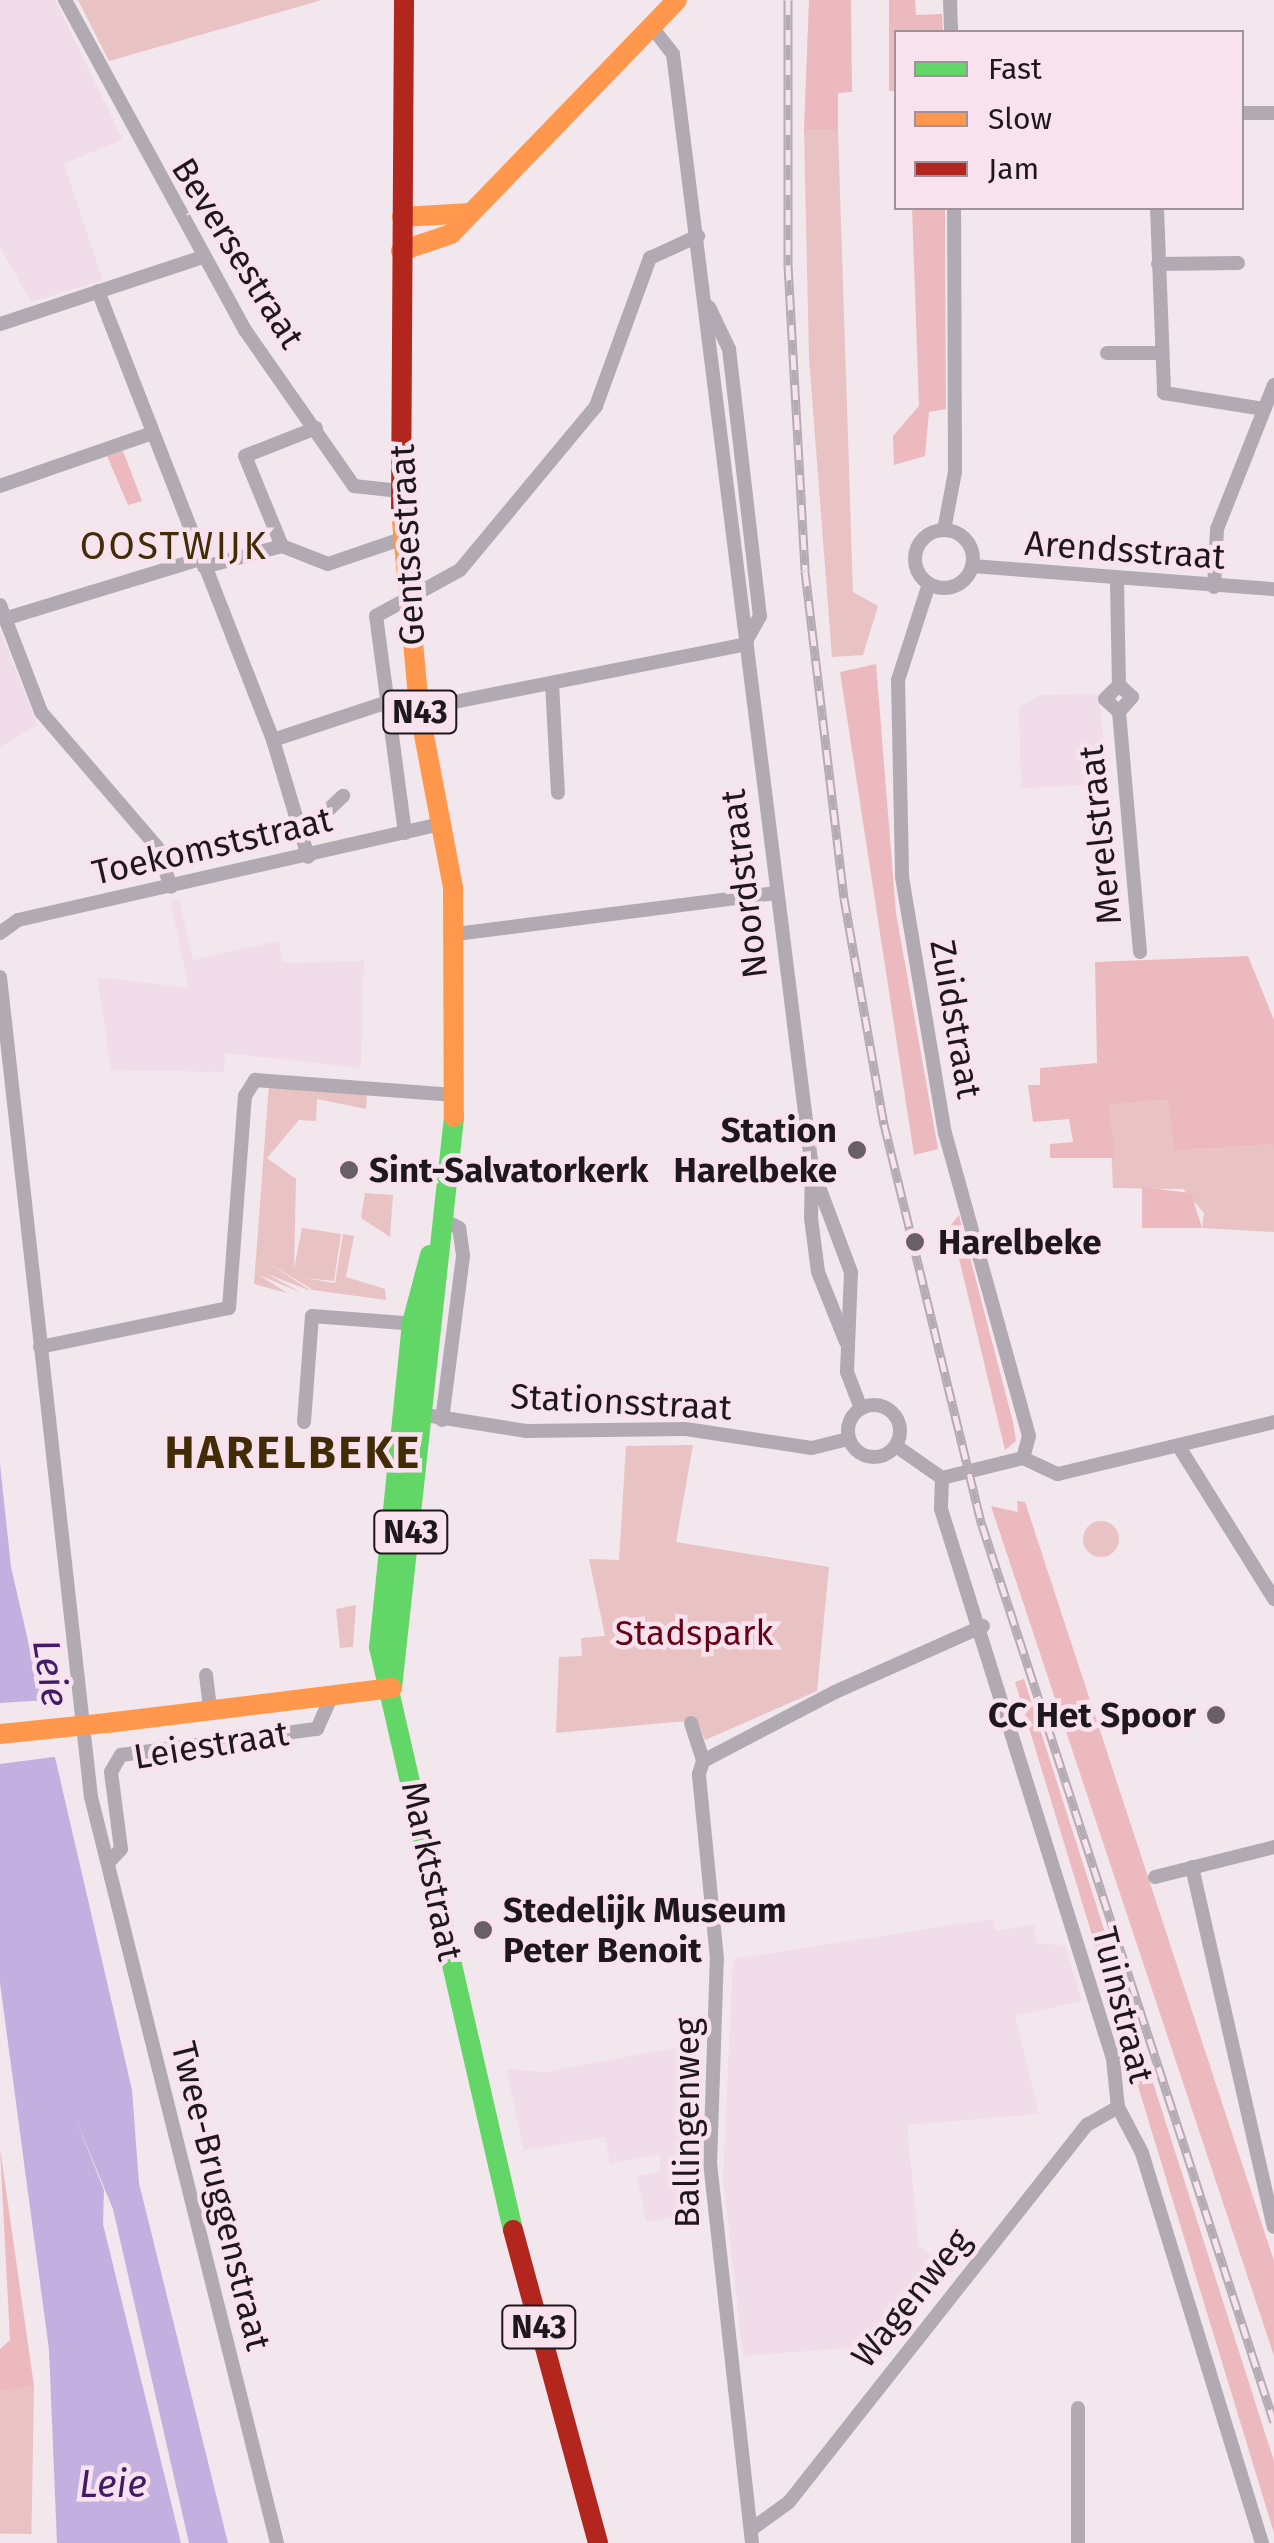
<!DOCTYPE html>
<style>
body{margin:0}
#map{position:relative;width:1274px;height:2543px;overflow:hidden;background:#f2e7ed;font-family:"Fira Sans",sans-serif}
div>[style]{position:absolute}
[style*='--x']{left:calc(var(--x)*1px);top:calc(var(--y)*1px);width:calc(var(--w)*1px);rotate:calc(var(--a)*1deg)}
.built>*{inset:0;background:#f1dde9}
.green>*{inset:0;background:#e9c2c4;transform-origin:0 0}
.round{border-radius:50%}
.forest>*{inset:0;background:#ecbabe}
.water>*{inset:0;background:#c4b0e0}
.pier>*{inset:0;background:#f2e7ed}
.street>*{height:14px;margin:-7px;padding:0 7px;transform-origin:7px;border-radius:7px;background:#b2aab3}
.street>.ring{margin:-7px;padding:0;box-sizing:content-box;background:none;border:14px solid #b2aab3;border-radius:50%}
.fast>*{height:20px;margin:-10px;padding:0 10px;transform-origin:10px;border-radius:10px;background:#63d668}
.slow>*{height:20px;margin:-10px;padding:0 10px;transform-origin:10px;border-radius:10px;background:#ff974d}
.jam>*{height:20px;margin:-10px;padding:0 10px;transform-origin:10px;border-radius:10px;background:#b3261e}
.rail>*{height:9px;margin-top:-4.5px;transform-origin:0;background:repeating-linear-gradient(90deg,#f7e2ee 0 15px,#b4acb2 0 30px);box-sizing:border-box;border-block:2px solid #b4acb2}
.slow-bridge>*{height:20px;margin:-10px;padding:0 10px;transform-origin:10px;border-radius:10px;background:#ff974d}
.dots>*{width:28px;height:28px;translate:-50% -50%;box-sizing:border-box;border:5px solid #f7e2ee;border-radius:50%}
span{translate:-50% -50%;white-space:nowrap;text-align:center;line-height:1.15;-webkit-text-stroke:9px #f7e2ee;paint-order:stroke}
.shield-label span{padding:2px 8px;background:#f7e2ee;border:2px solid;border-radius:8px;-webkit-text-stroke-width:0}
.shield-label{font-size:32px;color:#1e171b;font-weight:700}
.street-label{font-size:35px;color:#1e171b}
.poi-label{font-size:35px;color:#1e171b;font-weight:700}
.right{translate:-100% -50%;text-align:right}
.left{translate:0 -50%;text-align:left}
.park-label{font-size:35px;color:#670217}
.neighbourhood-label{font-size:38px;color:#422c06;letter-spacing:2.5px}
.water-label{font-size:38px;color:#411b69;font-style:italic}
.district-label{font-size:45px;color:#422c06;font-weight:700;letter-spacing:2.5px}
.legend{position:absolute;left:894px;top:30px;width:350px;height:180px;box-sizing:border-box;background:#f7e2ee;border:2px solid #a0919a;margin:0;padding:12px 18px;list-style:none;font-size:30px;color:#1e171b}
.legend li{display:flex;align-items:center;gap:20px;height:50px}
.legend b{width:50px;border:2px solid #a0919a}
</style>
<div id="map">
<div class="built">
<div style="clip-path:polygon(0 0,55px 0,123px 140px,64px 163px,103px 280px,31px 302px,0 247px)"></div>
<div style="clip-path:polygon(0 631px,38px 725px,0 747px)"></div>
<div style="clip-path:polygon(1098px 694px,1110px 784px,1021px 788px,1019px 707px,1041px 695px)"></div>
<div style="clip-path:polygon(179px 899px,193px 960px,279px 941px,282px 963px,364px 961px,361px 1068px,225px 1053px,224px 1072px,111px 1070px,97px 977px,189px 988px,170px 901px)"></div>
<div style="clip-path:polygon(993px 1919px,995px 1931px,1034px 1925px,1037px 1944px,1065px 1945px,1082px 2001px,1015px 2016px,1039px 2114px,907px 2125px,919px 2246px,953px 2271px,894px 2345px,743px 2356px,723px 2178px,733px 1959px)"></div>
<div style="clip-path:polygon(700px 2043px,700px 2213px,646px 2222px,637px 2176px,660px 2172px,660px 2154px,610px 2164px,605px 2137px,524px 2150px,506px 2069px,546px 2072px)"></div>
</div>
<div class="green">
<div style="clip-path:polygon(78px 0,322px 0,109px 61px)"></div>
<div style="clip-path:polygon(804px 130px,838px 131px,853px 592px,878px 606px,863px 655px,832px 657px,809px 358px)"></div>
<div style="clip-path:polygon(269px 1084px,367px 1094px,366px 1109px,317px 1099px,316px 1121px,299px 1120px,267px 1158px,296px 1179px,294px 1269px,302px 1228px,341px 1234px,334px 1281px,304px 1278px,335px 1283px,343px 1234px,354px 1236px,346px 1277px,385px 1289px,386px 1300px,313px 1290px,269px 1263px,311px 1291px,267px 1274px,302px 1293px,259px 1275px,287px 1293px,254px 1284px)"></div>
<div style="clip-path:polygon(1170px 1100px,1175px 1151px,1274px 1145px,1274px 1232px,1202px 1228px,1204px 1213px,1183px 1189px,1113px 1188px,1109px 1105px)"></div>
<div style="clip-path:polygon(365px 1193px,393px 1195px,390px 1237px,361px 1218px)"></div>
<div style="clip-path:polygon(693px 1445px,676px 1542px,829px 1567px,817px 1691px,705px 1740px,697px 1720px,556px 1733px,559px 1657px,582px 1656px,581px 1638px,605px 1636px,589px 1559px,619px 1560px,626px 1446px)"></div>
<div class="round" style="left:1083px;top:1521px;width:36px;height:36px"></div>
<div style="clip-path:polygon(356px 1605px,353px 1647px,340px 1648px,336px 1609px)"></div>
<div style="left:34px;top:2386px;width:148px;height:34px;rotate:91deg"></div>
</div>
<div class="forest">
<div style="clip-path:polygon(809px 0,851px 0,852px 92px,838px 93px,838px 131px,804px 130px)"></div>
<div style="clip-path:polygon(889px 0,915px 0,916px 15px,942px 14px,943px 32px,896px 32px,896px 91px,889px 91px)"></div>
<div style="clip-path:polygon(912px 208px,945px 208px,946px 409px,929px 412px,925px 456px,894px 465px,893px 436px,919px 406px)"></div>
<div style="clip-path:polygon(123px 451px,142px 501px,128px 505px,107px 456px)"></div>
<div style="clip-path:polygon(876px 664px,896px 913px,938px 1149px,914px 1155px,840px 672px)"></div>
<div style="clip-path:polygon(1248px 956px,1274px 1020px,1274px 1145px,1174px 1151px,1169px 1100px,1109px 1105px,1115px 1158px,1050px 1158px,1050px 1144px,1073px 1142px,1069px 1119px,1033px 1122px,1028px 1085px,1040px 1085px,1040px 1068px,1097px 1063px,1095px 962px)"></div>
<div style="clip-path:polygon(1142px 1187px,1191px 1193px,1202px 1228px,1142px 1228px)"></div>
<div style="clip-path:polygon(959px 1215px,1013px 1422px,1016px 1441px,1005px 1450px,951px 1225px)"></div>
<div style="clip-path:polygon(1017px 1501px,1025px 1502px,1274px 2261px,1274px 2356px,991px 1506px,1018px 1512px)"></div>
<div style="clip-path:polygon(1024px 1679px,1274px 2461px,1274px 2533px,1015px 1682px)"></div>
<div style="clip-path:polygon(0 2148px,34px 2386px,0 2390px,0 2349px,10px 2340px)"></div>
</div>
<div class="water">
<div style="clip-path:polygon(0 1464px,11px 1567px,132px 2090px,139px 2183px,228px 2543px,189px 2543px,113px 2209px,75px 2117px,104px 2190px,103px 2224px,181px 2543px,57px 2543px,49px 2350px,0 1983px)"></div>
</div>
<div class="pier">
<div style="clip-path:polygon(48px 1700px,61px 1756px,0 1764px,0 1703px)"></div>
</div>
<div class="street">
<div style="--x:65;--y:0;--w:376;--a:61.4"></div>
<div style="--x:245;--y:330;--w:190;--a:55.1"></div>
<div style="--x:354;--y:486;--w:46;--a:6.2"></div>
<div style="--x:950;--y:0;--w:32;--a:88"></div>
<div style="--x:651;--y:26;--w:36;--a:52"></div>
<div style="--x:673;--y:54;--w:1123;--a:82.89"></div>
<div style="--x:812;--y:1168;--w:50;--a:91.1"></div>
<div style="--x:811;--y:1218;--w:54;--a:82.6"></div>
<div style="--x:818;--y:1272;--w:75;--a:68.2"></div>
<div style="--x:1242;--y:113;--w:32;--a:0"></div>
<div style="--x:1157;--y:208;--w:185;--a:87.8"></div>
<div style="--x:1164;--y:393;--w:101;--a:9.1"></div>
<div style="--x:1158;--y:264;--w:80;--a:-0.7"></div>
<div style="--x:98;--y:291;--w:482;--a:68.7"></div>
<div style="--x:273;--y:740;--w:122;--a:73.3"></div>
<div style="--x:709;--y:307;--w:47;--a:64.5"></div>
<div style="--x:729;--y:349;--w:269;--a:83.4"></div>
<div style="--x:760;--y:616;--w:33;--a:119"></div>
<div style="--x:0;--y:324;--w:211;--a:-18.3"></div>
<div style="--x:1107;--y:353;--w:50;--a:0"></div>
<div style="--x:316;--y:428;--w:76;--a:158.5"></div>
<div style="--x:245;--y:456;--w:97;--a:67.7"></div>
<div style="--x:282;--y:546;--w:49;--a:21.4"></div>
<div style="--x:328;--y:564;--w:77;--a:-18.9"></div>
<div style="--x:0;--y:486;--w:161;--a:-19.2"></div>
<div style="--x:944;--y:530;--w:59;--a:-79.3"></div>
<div style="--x:955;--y:472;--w:264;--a:-90.2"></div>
<div class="ring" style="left:915px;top:530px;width:44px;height:44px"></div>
<div style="--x:972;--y:566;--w:303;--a:4.4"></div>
<div style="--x:204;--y:567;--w:81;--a:-15.1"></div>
<div style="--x:1117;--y:582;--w:103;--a:88.9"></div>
<div style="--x:929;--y:584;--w:101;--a:107.9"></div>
<div style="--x:898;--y:680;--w:197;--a:88.8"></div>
<div style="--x:902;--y:877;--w:260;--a:80.5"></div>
<div style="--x:945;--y:1133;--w:314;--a:74.5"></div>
<div style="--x:1029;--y:1436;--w:23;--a:105"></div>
<div style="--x:1214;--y:587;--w:58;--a:-87"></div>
<div style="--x:1217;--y:529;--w:155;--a:-68.4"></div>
<div style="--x:0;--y:605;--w:115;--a:69"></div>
<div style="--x:41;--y:712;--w:178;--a:49.3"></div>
<div style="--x:157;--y:847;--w:42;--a:70.7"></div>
<div style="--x:4;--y:619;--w:205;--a:-17"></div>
<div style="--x:552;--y:683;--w:110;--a:86.9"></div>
<div style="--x:419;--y:709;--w:330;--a:-11.2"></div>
<div style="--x:1119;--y:712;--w:241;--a:85"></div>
<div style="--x:1119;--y:712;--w:19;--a:-137"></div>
<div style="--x:1105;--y:699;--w:20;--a:-45"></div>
<div style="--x:1119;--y:712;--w:20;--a:-49"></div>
<div style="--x:1132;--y:697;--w:18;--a:-137"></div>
<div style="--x:273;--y:740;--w:118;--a:-18.3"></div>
<div style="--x:405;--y:833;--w:219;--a:-97.6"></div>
<div style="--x:376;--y:616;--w:96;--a:-28.7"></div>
<div style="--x:460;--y:570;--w:213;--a:-50.3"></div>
<div style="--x:596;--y:406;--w:158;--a:-70"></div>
<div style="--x:650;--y:258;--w:53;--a:-24.6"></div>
<div style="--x:302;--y:835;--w:57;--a:-43.6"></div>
<div style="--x:0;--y:933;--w:22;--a:-36"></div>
<div style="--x:18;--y:920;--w:435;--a:-12.8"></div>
<div style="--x:456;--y:934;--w:323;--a:-7.3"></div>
<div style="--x:0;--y:977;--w:825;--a:83.67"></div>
<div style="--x:91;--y:1797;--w:769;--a:76"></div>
<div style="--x:813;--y:1171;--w:108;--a:69.4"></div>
<div style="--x:851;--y:1272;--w:100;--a:92.3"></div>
<div style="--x:847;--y:1372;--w:39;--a:69"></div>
<div style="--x:40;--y:1347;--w:193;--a:-11.7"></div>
<div style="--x:229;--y:1308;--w:213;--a:-85.7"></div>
<div style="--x:245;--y:1096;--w:19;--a:-58"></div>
<div style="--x:255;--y:1080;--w:200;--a:4.3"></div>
<div class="ring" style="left:848px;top:1405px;width:38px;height:38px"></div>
<div style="--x:419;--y:1414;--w:108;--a:9"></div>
<div style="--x:526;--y:1431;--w:160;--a:-0.7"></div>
<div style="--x:686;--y:1429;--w:127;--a:8.6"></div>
<div style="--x:812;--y:1448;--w:38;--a:-14"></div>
<div style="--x:442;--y:1420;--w:166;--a:-82.7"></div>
<div style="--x:463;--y:1255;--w:27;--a:-98"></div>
<div style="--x:459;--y:1228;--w:19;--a:-152"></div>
<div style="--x:304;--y:1422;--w:106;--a:-85.7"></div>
<div style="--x:312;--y:1316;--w:105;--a:4.4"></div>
<div style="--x:896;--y:1446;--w:56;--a:34.8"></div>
<div style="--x:1181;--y:1450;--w:176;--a:58"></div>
<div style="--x:1023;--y:1458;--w:38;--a:25"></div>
<div style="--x:1058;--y:1474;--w:222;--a:-13.5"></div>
<div style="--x:942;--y:1478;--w:31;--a:92"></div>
<div style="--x:941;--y:1509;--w:576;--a:72.63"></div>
<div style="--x:1113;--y:2059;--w:48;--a:84.1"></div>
<div style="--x:1118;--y:2107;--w:52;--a:62.4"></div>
<div style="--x:1142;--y:2153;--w:408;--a:72.9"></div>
<div style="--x:942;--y:1478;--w:83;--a:-13.9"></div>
<div style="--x:206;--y:1675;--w:35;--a:83"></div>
<div style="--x:691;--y:1723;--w:40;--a:72"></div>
<div style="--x:108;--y:1863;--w:19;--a:-47"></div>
<div style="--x:121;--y:1849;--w:78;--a:-97.4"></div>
<div style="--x:111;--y:1772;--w:20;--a:-60"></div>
<div style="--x:121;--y:1755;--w:198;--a:-7.6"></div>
<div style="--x:317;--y:1729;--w:37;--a:-66"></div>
<div style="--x:1192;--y:1867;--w:369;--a:77.2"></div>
<div style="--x:1155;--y:1877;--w:123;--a:-14.1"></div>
<div style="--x:753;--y:2528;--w:44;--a:-35.8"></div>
<div style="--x:789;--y:2502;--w:481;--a:-51.7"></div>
<div style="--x:1087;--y:2125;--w:36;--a:-30"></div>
<div style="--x:752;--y:2543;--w:380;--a:-96.3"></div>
<div style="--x:710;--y:2165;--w:206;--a:-88.1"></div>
<div style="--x:717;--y:1959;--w:186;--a:-95.6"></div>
<div style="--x:699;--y:1774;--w:14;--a:-73"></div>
<div style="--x:703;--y:1761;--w:149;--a:-27.6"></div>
<div style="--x:835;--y:1692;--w:162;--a:-24"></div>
<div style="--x:1078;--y:2543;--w:135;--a:-90"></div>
</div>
<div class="fast">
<div style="--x:430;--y:1255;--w:70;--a:104.8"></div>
<div style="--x:412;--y:1323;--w:326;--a:95.8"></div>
<div style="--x:379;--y:1647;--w:598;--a:77.06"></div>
<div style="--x:392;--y:1688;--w:574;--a:-83.8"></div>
</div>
<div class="slow">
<div style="--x:402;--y:217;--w:69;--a:-3.3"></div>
<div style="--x:401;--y:251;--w:53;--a:-18.8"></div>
<div style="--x:451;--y:234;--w:325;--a:-46"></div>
<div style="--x:401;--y:510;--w:200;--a:84.8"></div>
<div style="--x:419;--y:709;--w:181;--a:79.2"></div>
<div style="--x:453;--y:887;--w:230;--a:89.8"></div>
<div style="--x:107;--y:1723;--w:287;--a:-7"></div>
</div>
<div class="jam">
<div style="--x:401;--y:510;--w:510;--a:-89.66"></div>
<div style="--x:513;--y:2230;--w:324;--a:74.8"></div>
</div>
<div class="rail">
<div style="--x:788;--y:0;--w:265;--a:90"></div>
<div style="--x:788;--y:265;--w:306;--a:86.8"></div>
<div style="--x:805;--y:571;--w:329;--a:83.2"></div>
<div style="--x:844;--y:898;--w:230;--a:80"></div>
<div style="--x:884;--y:1124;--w:413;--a:76.3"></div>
<div style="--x:982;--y:1525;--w:943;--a:71.97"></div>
</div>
<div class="slow-bridge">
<div style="--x:0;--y:1734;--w:108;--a:-5.9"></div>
</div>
<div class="dots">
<div style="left:857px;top:1150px;background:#686064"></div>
<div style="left:349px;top:1170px;background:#686064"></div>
<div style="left:915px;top:1242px;background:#686064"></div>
<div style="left:1216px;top:1715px;background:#686064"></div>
<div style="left:483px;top:1930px;background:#686064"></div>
</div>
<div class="shield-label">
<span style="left:420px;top:712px">N43</span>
<span style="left:411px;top:1532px">N43</span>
<span style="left:539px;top:2327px">N43</span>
</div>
<div class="street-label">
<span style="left:238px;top:253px;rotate:58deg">Beversestraat</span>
<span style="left:407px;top:545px;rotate:-93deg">Gentsestraat</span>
<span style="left:1125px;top:550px;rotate:4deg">Arendsstraat</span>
<span style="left:1100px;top:835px;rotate:-96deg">Merelstraat</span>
<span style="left:212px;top:846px;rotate:-13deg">Toekomststraat</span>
<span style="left:744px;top:884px;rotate:-97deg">Noordstraat</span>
<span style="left:956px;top:1019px;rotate:80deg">Zuidstraat</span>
<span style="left:621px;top:1402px;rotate:3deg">Stationsstraat</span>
<span style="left:211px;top:1745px;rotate:-9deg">Leiestraat</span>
<span style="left:432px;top:1871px;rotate:78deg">Marktstraat</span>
<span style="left:1123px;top:2005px;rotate:76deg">Tuinstraat</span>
<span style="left:687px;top:2123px;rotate:-90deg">Ballingenweg</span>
<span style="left:221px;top:2196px;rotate:76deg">Twee-Bruggenstraat</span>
<span style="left:911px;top:2298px;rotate:-51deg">Wagenweg</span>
</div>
<div class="poi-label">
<span class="right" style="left:837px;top:1150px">Station<br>Harelbeke</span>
<span class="left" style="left:369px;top:1170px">Sint-Salvatorkerk</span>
<span class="left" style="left:938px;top:1242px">Harelbeke</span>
<span class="right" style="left:1196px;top:1715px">CC Het Spoor</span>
<span class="left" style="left:503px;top:1930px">Stedelijk Museum<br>Peter Benoit</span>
</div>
<div class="park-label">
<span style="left:694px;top:1633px">Stadspark</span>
</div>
<div class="neighbourhood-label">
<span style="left:174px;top:547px">OOSTWIJK</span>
</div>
<div class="water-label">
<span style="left:50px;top:1673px;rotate:81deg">Leie</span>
<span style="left:113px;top:2485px">Leie</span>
</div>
<div class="district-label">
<span style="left:293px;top:1454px">HARELBEKE</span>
</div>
<ul class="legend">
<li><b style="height:12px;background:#63d668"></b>Fast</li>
<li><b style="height:12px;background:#ff974d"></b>Slow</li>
<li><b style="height:12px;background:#b3261e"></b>Jam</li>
</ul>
</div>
